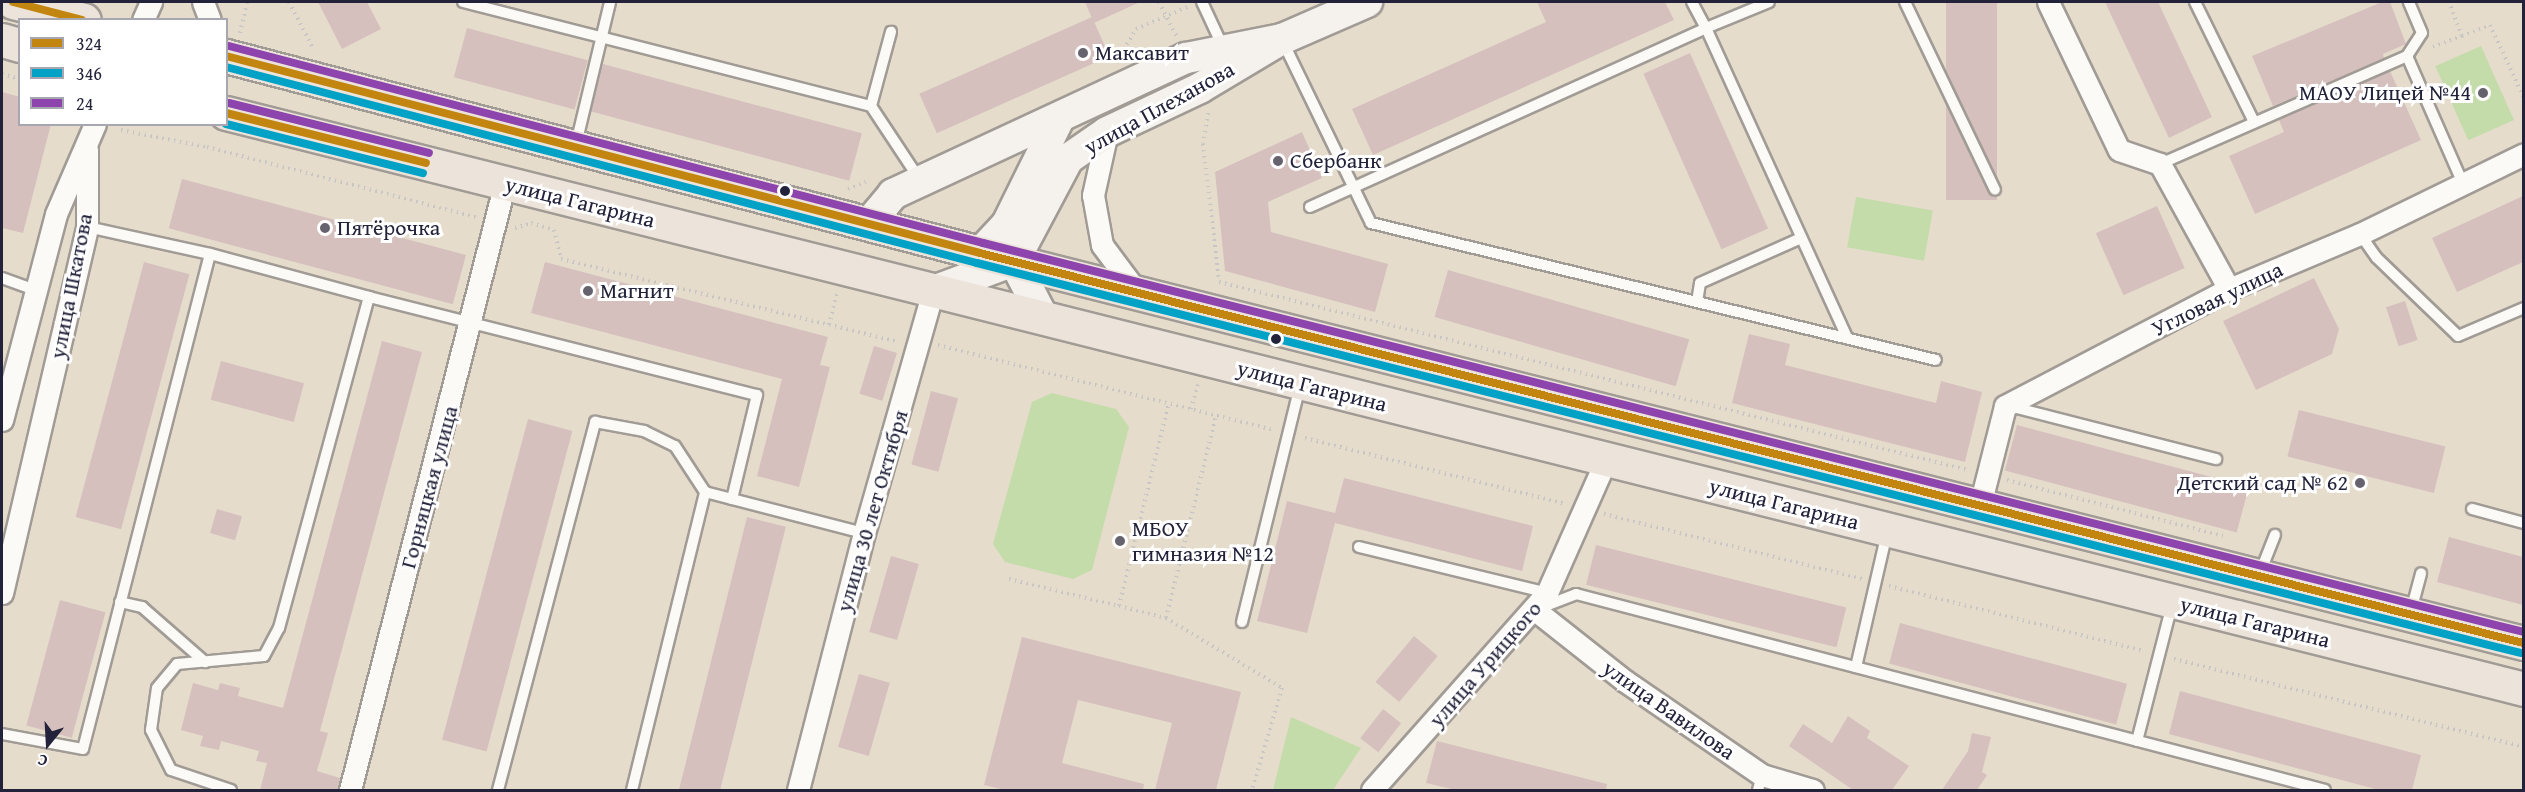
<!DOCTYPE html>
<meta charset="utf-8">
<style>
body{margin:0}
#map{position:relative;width:2525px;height:792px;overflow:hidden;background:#e6dccc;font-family:"Gentium Book Plus",serif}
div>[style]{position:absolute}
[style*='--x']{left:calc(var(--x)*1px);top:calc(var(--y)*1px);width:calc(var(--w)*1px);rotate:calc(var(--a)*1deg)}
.green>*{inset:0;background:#c3dca9;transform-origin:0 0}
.building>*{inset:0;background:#d5c0be;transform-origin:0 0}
.path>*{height:4px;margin-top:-2px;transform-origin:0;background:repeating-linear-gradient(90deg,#c7c6c4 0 1.5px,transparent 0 6px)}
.roads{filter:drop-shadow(2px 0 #a19b95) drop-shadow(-2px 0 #a19b95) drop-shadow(0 2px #a19b95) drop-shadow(0 -2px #a19b95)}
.lane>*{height:10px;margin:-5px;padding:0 5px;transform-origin:5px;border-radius:5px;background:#fbfaf7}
.street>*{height:21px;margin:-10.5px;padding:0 10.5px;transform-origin:10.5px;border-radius:10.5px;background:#fbfaf7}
.secondary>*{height:30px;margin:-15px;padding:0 15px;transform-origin:15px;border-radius:15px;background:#f5f1ec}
.primary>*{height:33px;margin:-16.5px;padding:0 16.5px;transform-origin:16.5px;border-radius:16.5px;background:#ece4db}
.bus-1>*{height:8px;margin:-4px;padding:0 4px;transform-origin:4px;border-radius:4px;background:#c2850f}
.bus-2>*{height:8px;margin:-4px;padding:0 4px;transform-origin:4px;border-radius:4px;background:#02a2c7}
.bus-3>*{height:8px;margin:-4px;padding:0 4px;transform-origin:4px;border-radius:4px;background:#8e44ad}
.dots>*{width:16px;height:16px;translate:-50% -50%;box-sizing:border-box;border:3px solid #fff;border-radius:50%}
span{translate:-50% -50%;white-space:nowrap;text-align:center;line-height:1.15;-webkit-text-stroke:6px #fff;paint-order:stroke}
.poi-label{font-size:22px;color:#22223b}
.left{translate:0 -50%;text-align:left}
.right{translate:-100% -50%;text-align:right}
.street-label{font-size:22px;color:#22223b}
.frame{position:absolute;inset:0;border:3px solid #22223b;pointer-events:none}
.legend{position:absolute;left:18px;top:18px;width:210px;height:108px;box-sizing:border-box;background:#fff;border:2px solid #a7a7b1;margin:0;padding:8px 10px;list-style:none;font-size:18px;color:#22223b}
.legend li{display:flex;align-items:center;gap:12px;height:30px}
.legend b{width:30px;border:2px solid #a7a7b1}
.north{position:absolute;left:18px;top:714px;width:60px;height:60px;-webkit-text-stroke:4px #fff;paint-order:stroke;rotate:198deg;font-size:16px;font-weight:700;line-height:24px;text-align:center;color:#22223b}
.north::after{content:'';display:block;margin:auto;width:21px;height:27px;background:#22223b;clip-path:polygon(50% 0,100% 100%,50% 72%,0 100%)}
</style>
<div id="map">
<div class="green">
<div style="left:2481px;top:46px;width:81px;height:50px;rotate:66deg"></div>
<div style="left:1856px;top:197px;width:78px;height:51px;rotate:10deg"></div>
<div style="clip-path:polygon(1052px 393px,1116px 409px,1129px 427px,1092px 570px,1073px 579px,1005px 562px,993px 544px,1032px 402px)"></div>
<div style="clip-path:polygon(1291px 717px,1361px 748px,1333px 790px,1273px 790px)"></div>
</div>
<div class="building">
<div style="clip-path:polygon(318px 2px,367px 2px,381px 29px,342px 49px)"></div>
<div style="clip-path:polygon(1085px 2px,1140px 2px,1094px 23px)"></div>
<div style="clip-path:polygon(1537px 2px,1665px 2px,1674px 20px,1373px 155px,1352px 109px,1546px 22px)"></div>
<div style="left:1946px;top:2px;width:51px;height:198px"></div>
<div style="clip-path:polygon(2105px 2px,2158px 2px,2212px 117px,2169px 138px)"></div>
<div style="clip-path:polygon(2382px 2px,2390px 2px,2406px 44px,2383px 54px,2384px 58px,2273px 106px,2252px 56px)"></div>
<div style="left:1092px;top:17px;width:43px;height:189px;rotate:66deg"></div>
<div style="left:467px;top:28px;width:125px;height:51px;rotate:15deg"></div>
<div style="left:1690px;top:53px;width:192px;height:51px;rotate:66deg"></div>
<div style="left:603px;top:64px;width:268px;height:49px;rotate:15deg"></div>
<div style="clip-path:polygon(2390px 71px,2421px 140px,2255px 214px,2229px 156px,2284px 132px,2279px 120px)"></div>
<div style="clip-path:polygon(2px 92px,20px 97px,20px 124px,51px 124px,23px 233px,2px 228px)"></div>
<div style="clip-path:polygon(1302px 132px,1322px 178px,1268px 202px,1271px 232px,1388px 264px,1375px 312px,1225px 271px,1215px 172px)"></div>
<div style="left:182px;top:179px;width:294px;height:51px;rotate:15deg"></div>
<div style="clip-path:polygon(2523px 196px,2523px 262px,2457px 292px,2432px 238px)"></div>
<div style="left:2157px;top:206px;width:68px;height:67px;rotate:66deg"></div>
<div style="left:144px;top:262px;width:47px;height:264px;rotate:15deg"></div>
<div style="clip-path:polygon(545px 262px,828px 337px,820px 365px,830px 367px,799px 487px,757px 476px,782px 379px,531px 313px)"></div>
<div style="left:1448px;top:270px;width:251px;height:49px;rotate:16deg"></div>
<div style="clip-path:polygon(2314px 278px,2339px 329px,2332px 354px,2256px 390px,2223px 321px)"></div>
<div style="left:2405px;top:301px;width:41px;height:20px;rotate:72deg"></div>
<div style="clip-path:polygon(1749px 334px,1790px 344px,1785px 365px,1936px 403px,1941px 381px,1982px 392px,1965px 462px,1732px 403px)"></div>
<div style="clip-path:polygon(382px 341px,422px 352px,320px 731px,328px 733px,317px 771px,340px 778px,338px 790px,260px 790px,267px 763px,256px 761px,259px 751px,221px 741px,219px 750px,200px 746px,203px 736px,181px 730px,193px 683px,218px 690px,220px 683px,240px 688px,238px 696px,283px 708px)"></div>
<div style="left:874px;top:346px;width:24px;height:50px;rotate:17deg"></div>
<div style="left:221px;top:361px;width:86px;height:40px;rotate:15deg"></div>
<div style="left:931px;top:391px;width:28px;height:76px;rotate:15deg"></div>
<div style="left:2299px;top:410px;width:151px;height:48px;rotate:14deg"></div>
<div style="left:528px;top:419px;width:46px;height:332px;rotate:15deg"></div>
<div style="left:2017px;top:425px;width:240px;height:47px;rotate:15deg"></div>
<div style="clip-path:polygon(1344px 478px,1533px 526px,1522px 571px,1335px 523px,1307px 633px,1257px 621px,1287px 501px,1335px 513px)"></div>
<div style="left:217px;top:509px;width:26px;height:25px;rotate:16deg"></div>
<div style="left:747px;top:517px;width:40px;height:283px;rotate:14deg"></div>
<div style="clip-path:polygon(2449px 537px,2523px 557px,2523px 605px,2437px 582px)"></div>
<div style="left:1596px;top:545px;width:258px;height:41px;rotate:14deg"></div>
<div style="left:891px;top:556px;width:29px;height:79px;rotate:16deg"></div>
<div style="left:60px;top:600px;width:47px;height:130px;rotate:15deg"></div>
<div style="left:1900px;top:623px;width:235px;height:42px;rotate:15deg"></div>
<div style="left:1414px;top:636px;width:31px;height:60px;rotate:40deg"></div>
<div style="clip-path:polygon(1022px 637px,1241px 692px,1216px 790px,1155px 790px,1172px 723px,1078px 700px,1062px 763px,1144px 784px,1143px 790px,1005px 790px,984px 785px)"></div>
<div style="left:859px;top:674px;width:32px;height:76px;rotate:16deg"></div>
<div style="clip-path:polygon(2180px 691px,2421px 755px,2412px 790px,2379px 790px,2169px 734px)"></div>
<div style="left:1383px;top:709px;width:23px;height:37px;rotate:38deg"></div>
<div style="clip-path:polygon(1848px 716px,1870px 731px,1867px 738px,1909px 766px,1892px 790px,1853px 790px,1789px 746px,1803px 724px,1832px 743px)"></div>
<div style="clip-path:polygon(1972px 733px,1991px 737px,1982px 772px,1987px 775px,1977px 790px,1942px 790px,1968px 751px)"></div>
<div style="clip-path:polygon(1437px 741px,1607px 784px,1606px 790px,1456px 790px,1426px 783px)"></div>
</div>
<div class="path">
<div style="--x:289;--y:2;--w:54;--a:62.5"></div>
<div style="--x:1159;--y:2;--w:38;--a:63"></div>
<div style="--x:240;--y:33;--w:32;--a:-77"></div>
<div style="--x:2462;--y:36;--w:30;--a:-21"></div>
<div style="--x:2490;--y:25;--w:81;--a:65"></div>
<div style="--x:2433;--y:47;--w:31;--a:-21"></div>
<div style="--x:2462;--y:36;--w:36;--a:-111"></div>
<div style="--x:1118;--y:60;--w:36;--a:-60"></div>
<div style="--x:1136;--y:29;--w:56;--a:-23.3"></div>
<div style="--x:2;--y:74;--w:19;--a:16"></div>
<div style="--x:1208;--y:113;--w:31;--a:99"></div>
<div style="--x:1203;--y:144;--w:138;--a:83.3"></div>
<div style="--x:121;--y:130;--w:88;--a:11.2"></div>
<div style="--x:207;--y:147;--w:278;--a:14.6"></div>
<div style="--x:848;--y:189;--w:19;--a:-21"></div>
<div style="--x:515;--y:228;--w:17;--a:-17"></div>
<div style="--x:531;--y:223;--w:24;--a:17"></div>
<div style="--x:554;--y:230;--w:30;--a:76"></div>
<div style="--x:561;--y:259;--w:344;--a:13.8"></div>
<div style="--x:1219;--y:282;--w:772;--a:14.09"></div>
<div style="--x:829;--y:325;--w:32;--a:-76"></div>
<div style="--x:938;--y:345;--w:347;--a:14.2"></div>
<div style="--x:1191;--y:409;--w:26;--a:-74"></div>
<div style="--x:1305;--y:438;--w:268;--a:14.2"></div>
<div style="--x:2007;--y:480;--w:223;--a:14.5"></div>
<div style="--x:1604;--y:514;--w:266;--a:14.1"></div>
<div style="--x:1009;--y:579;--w:113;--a:13.8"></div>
<div style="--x:1119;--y:606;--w:209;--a:-76.2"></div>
<div style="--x:1889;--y:586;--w:263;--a:14.3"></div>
<div style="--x:1119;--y:606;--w:49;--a:14.3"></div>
<div style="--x:1166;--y:618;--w:208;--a:-76.1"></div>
<div style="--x:1166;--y:618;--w:135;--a:31.1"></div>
<div style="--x:1282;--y:688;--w:106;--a:106.4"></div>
<div style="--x:2174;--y:659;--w:361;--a:14.1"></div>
</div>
<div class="roads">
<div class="lane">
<div style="--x:463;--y:2;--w:421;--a:14.3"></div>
<div style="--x:871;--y:106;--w:89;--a:56.5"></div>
<div style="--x:1202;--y:2;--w:50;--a:65"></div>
<div style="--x:1692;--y:2;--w:30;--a:62"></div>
<div style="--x:1706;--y:28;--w:68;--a:-22.4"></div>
<div style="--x:1905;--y:2;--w:208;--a:64.4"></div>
<div style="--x:2195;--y:2;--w:134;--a:63.8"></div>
<div style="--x:1283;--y:42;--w:201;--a:64.1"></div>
<div style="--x:1371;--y:223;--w:581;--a:13.63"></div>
<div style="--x:2407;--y:56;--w:27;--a:-57"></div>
<div style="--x:2422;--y:33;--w:34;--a:-113"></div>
<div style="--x:871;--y:106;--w:77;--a:-74.9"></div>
<div style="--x:576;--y:144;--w:146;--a:-76.5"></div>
<div style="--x:2160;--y:164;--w:270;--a:-23.6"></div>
<div style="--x:2407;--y:56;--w:137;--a:66.3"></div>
<div style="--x:1310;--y:207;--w:435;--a:-24.3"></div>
<div style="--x:1706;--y:28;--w:341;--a:65.5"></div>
<div style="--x:2360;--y:234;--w:29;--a:55"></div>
<div style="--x:2377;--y:258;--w:112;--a:43.9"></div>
<div style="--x:2458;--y:336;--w:72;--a:-23"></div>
<div style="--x:210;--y:254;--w:165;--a:15.1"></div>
<div style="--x:2;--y:278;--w:33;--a:20"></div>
<div style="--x:1697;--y:302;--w:19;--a:-81"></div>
<div style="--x:1700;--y:283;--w:111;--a:-24"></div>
<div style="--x:2009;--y:406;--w:214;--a:14.4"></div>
<div style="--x:2472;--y:509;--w:54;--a:15.1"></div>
<div style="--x:1359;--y:547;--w:194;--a:13.7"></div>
<div style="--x:2260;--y:573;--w:41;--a:-68.5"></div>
<div style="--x:120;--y:602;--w:23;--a:13"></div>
<div style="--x:142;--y:607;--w:84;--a:41.1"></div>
<div style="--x:1540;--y:608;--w:39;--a:-21"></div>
<div style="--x:1576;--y:594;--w:774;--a:14.66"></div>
<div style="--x:2411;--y:611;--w:39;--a:-75"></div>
<div style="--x:1242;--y:622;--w:243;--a:-76.2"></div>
<div style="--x:1856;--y:667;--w:138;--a:-77"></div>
<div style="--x:2;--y:734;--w:82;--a:10.5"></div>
<div style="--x:83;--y:749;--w:511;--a:-75.61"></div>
<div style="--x:210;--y:254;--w:126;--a:-167.6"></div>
<div style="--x:2137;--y:741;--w:140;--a:-75.6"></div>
<div style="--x:231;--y:790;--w:63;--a:-161.6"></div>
<div style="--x:171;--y:770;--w:45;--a:-116.6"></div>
<div style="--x:151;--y:730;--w:42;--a:-81.9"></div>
<div style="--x:157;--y:688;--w:31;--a:-50"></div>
<div style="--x:177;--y:664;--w:87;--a:-5.3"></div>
<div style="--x:264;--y:656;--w:32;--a:-62"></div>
<div style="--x:279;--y:628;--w:343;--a:-74.8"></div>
<div style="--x:369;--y:297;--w:400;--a:14.2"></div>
<div style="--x:757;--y:395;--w:107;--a:103.5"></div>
<div style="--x:498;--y:790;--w:381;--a:-75.2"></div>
<div style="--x:595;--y:422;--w:50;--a:10.4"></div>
<div style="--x:644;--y:431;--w:34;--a:26"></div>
<div style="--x:675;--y:446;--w:55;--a:56.9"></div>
<div style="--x:705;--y:492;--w:164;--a:14.5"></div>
<div style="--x:632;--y:790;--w:307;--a:-76.2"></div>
<div style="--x:1758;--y:790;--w:16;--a:-75"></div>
</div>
<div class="street">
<div style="--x:203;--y:2;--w:19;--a:69"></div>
<div style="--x:2048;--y:2;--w:164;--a:64.4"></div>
<div style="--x:2119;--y:150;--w:43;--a:18.9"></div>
<div style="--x:2160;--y:164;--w:143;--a:61.1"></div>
<div style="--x:143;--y:20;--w:20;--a:-66"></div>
<div style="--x:1107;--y:132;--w:65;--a:102.5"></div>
<div style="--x:1093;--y:195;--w:51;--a:79.8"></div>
<div style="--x:1102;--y:245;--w:59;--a:53.3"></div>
<div style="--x:2;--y:420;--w:213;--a:-75.3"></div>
<div style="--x:56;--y:214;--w:98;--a:-66.6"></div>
<div style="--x:1980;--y:505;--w:102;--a:-75.8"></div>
<div style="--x:2005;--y:406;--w:253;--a:-27.6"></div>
<div style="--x:2229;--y:289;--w:142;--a:-22.8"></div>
<div style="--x:2360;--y:234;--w:182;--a:-26"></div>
<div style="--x:2;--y:593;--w:376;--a:-76.9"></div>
<div style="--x:87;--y:227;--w:78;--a:-90"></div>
<div style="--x:1535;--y:610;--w:115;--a:38.3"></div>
<div style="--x:1625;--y:681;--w:166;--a:34.5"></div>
<div style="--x:1762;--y:775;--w:53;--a:16.4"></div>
<div style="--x:350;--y:790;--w:626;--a:-75.68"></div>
<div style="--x:798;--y:790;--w:265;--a:-75.6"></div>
<div style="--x:864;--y:533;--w:252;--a:-74.1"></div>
<div style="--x:933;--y:291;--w:13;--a:-39"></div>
<div style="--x:1372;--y:790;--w:264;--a:-48.4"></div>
<div style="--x:1547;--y:593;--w:145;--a:-66.1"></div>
</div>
<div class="secondary">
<div style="--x:869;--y:223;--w:38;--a:-50"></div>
<div style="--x:893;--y:194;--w:323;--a:-24.9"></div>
<div style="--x:1186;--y:58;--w:98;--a:-11.2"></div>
<div style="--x:980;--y:253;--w:40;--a:-47"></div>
<div style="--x:1007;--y:224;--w:117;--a:-63.7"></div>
<div style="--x:1014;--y:261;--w:115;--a:-62.1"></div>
<div style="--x:1068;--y:159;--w:47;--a:-34.7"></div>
<div style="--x:1107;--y:132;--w:103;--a:-25.3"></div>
<div style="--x:1200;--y:88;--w:96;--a:-30.9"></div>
<div style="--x:1282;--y:39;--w:93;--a:-23.5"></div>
<div style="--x:1014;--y:261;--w:65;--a:62.7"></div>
<div style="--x:933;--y:291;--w:86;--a:-20.3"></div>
</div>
<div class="primary">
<div style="--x:13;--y:2;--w:73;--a:14.2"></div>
<div style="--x:2;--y:40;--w:19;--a:16"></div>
<div style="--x:226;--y:56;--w:779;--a:14.64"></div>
<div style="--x:980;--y:253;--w:1592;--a:14.18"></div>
<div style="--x:226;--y:113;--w:2369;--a:14.07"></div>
</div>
</div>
<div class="bus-1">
<div style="--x:13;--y:2;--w:71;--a:14.6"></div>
<div style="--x:226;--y:56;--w:779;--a:14.64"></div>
<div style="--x:980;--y:253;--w:1592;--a:14.18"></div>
<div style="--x:226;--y:113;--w:206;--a:14"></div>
</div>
<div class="bus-2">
<div style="--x:226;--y:67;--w:776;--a:14.63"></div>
<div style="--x:977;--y:263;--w:1592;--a:14.18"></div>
<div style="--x:226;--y:124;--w:203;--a:14"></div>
</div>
<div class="bus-3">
<div style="--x:229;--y:46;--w:779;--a:14.64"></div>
<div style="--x:983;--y:243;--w:1589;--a:14.17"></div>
<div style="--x:229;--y:103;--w:206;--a:14"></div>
</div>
<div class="dots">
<div style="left:1083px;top:53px;background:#67636e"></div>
<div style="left:2483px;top:93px;background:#67636e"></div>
<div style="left:1278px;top:161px;background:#67636e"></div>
<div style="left:785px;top:191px;background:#22223b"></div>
<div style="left:325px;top:228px;background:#67636e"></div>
<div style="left:588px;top:291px;background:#67636e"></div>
<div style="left:1276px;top:339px;background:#22223b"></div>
<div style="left:2360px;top:483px;background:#67636e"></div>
<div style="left:1120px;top:541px;background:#67636e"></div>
</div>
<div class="poi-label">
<span class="left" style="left:1095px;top:53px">Максавит</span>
<span class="right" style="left:2471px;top:93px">МАОУ Лицей №44</span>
<span class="left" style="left:1290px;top:161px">Сбербанк</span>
<span class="left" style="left:337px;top:228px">Пятёрочка</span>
<span class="left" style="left:600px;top:291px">Магнит</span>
<span class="right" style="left:2348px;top:483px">Детский сад № 62</span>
<span class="left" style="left:1132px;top:541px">МБОУ<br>гимназия №12</span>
</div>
<div class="street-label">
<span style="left:1159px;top:108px;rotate:-29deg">улица Плеханова</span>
<span style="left:580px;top:202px;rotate:14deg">улица Гагарина</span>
<span style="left:71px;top:286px;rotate:-79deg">улица Шкатова</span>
<span style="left:2217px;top:299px;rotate:-26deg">Угловая улица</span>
<span style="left:1312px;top:386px;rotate:14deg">улица Гагарина</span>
<span style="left:429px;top:487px;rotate:-75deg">Горняцкая улица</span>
<span style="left:1784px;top:504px;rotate:14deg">улица Гагарина</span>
<span style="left:872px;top:511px;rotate:-74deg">улица 30 лет Октября</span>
<span style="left:2255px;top:622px;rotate:14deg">улица Гагарина</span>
<span style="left:1485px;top:664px;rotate:-49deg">улица Урицкого</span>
<span style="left:1669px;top:710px;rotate:35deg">улица Вавилова</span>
</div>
<div class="frame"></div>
<ul class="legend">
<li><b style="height:8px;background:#c2850f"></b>324</li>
<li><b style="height:8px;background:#02a2c7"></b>346</li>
<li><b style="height:8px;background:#8e44ad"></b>24</li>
</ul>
<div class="north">С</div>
</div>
